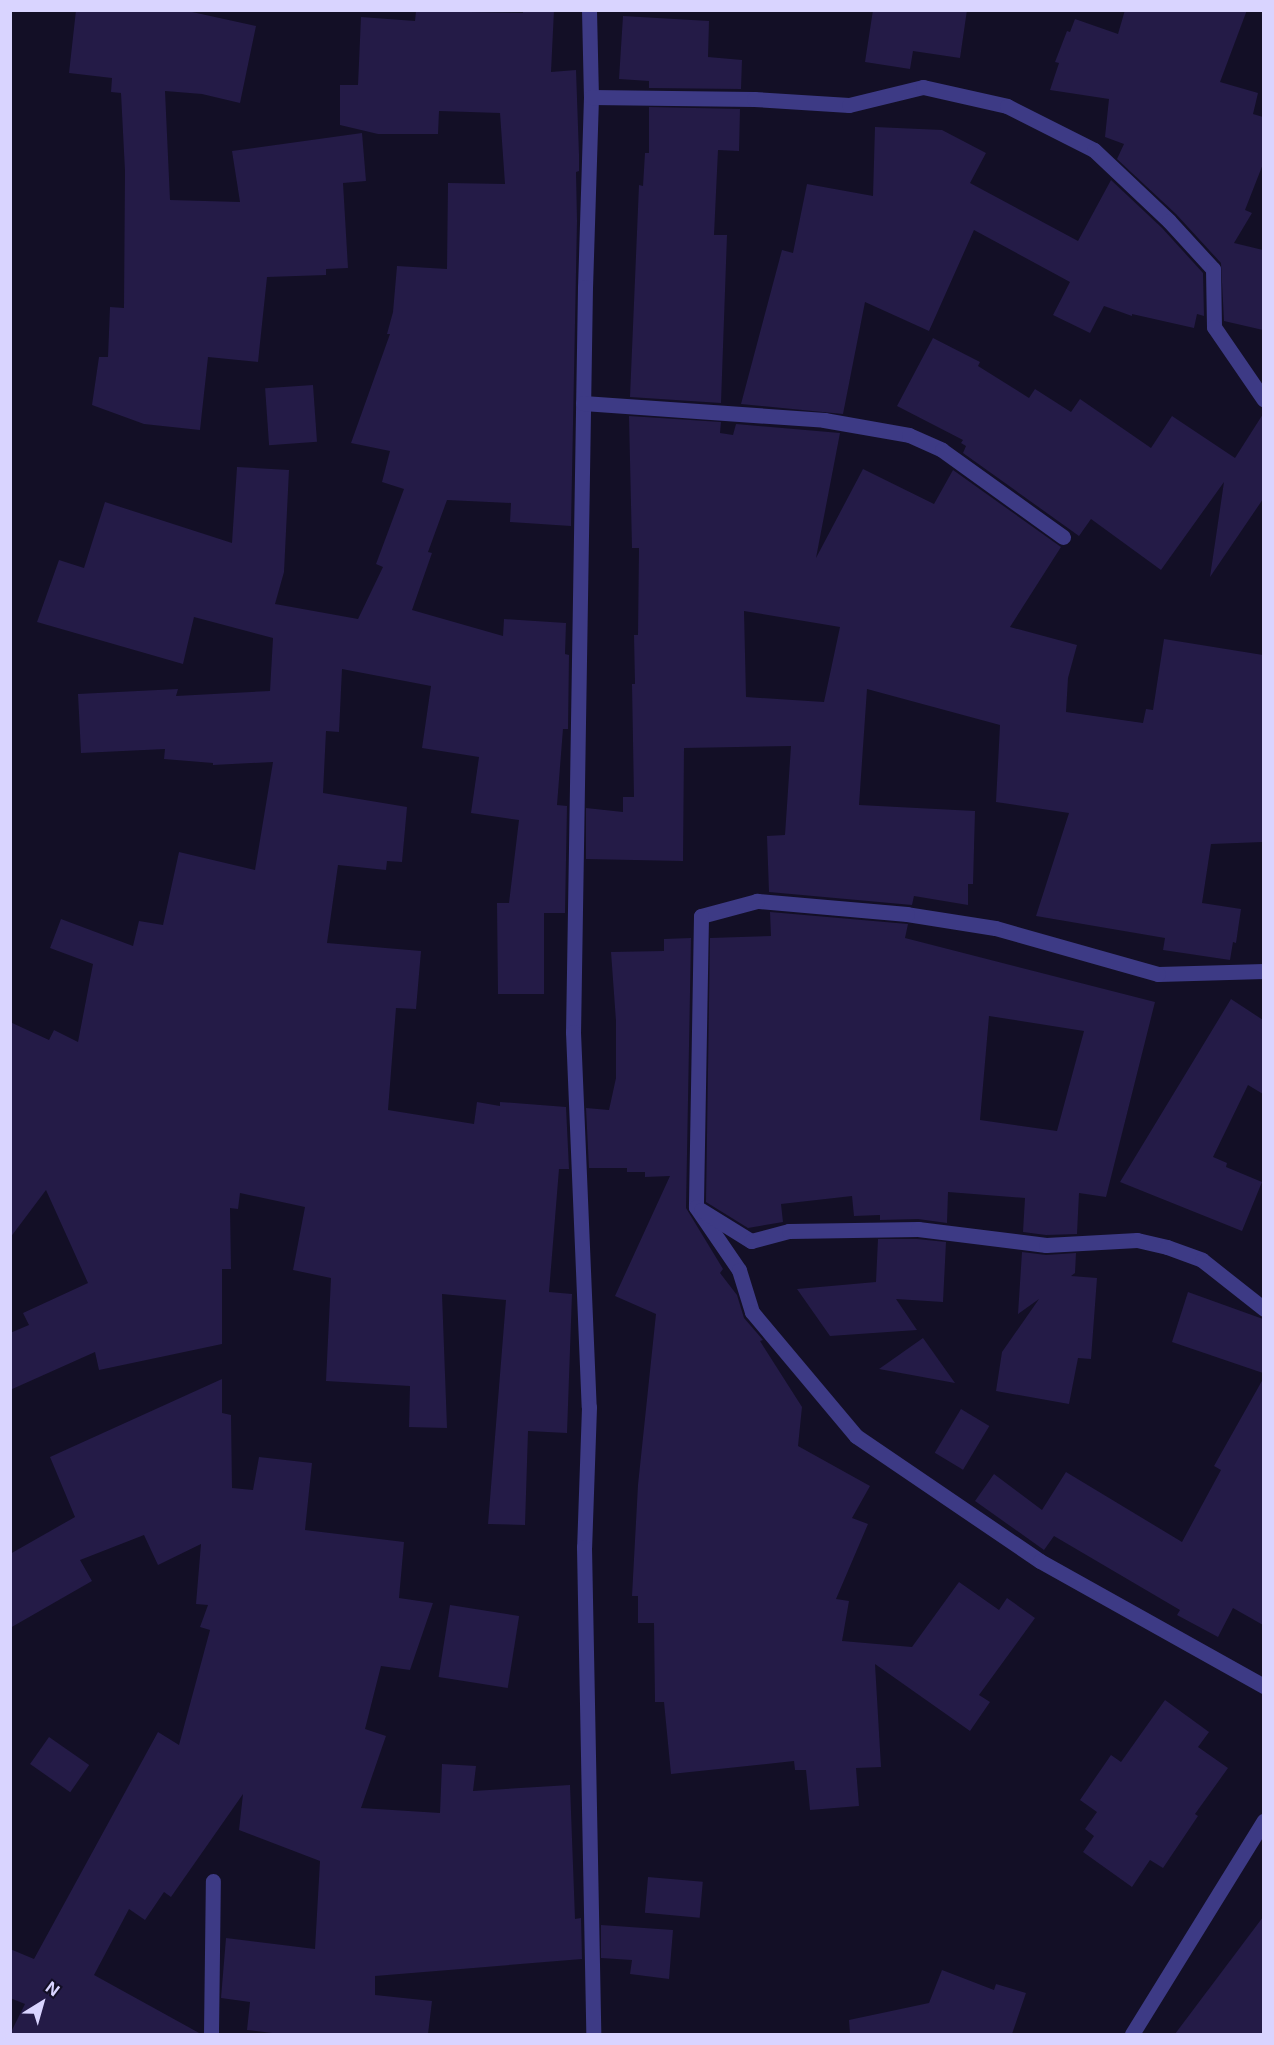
<!DOCTYPE html>
<style>
body{margin:0}
#map{position:relative;width:1274px;height:2045px;overflow:hidden;background:#130f26;font-family:Inter,sans-serif}
div>[style]{position:absolute}
[style*='--x']{left:calc(var(--x)*1px);top:calc(var(--y)*1px);width:calc(var(--w)*1px);rotate:calc(var(--a)*1deg)}
.building>*{inset:0;background:#241b47;transform-origin:0 0}
.minor>*{height:15px;margin:-7.5px;padding:0 7.5px;transform-origin:7.5px;border-radius:7.5px;background:#3d3a85}
span{translate:-50% -50%;white-space:nowrap;text-align:center;line-height:1.15;-webkit-text-stroke:5px #130f26;paint-order:stroke}
.frame{position:absolute;inset:0;border:12px solid #d9d4ff;pointer-events:none}
.north{position:absolute;left:12px;top:1973px;width:60px;height:60px;-webkit-text-stroke:4px #130f26;paint-order:stroke;rotate:37deg;font-size:16px;font-weight:700;line-height:24px;text-align:center;color:#d9d4ff}
.north::after{content:'';display:block;margin:auto;width:21px;height:27px;background:#d9d4ff;clip-path:polygon(50% 0,100% 100%,50% 72%,0 100%)}
</style>
<div id="map">
<div class="building">
<div style="clip-path:polygon(76px 10px,183px 10px,256px 26px,240px 103px,202px 94px,165px 91px,170px 200px,240px 202px,232px 151px,362px 133px,366px 181px,343px 183px,348px 268px,326px 269px,326px 275px,267px 277px,258px 362px,208px 357px,200px 430px,144px 424px,92px 405px,99px 357px,108px 357px,110px 307px,124px 308px,125px 171px,121px 93px,111px 92px,112px 78px,69px 73px)"></div>
<div style="clip-path:polygon(523px 10px,554px 10px,551px 72px,576px 70px,579px 155px,579px 171px,576px 172px,577px 221px,571px 526px,510px 522px,511px 503px,447px 500px,428px 552px,432px 553px,412px 610px,503px 636px,504px 619px,566px 623px,565px 654px,569px 655px,568px 729px,563px 729px,557px 805px,567px 806px,565px 913px,544px 913px,544px 994px,498px 994px,497px 903px,509px 903px,519px 820px,471px 813px,479px 757px,422px 748px,431px 686px,342px 669px,339px 732px,326px 731px,323px 793px,407px 807px,402px 862px,387px 861px,386px 870px,338px 865px,327px 943px,421px 951px,416px 1009px,396px 1008px,388px 1110px,474px 1124px,477px 1102px,500px 1106px,500px 1102px,566px 1107px,569px 1169px,559px 1169px,549px 1292px,572px 1294px,567px 1433px,528px 1431px,525px 1525px,488px 1524px,506px 1300px,442px 1294px,447px 1428px,409px 1427px,410px 1386px,326px 1381px,331px 1278px,293px 1270px,305px 1207px,240px 1193px,238px 1209px,230px 1208px,231px 1269px,222px 1269px,222px 1344px,99px 1370px,95px 1352px,10px 1390px,10px 1333px,29px 1325px,23px 1313px,88px 1283px,46px 1190px,10px 1238px,10px 1022px,49px 1040px,54px 1030px,78px 1042px,93px 964px,50px 948px,61px 919px,133px 946px,139px 921px,163px 925px,179px 852px,255px 870px,273px 762px,213px 765px,213px 763px,164px 759px,165px 749px,81px 753px,78px 694px,178px 689px,176px 696px,270px 691px,273px 638px,194px 617px,183px 664px,37px 622px,59px 560px,84px 568px,105px 502px,232px 543px,237px 467px,289px 470px,284px 572px,275px 604px,358px 619px,383px 567px,376px 564px,404px 489px,382px 482px,390px 451px,351px 443px,390px 334px,387px 334px,393px 312px,397px 266px,447px 269px,448px 183px,505px 184px,500px 113px,439px 111px,438px 134px,378px 134px,340px 125px,340px 85px,358px 85px,361px 17px,415px 21px,416px 11px,523px 13px)"></div>
<div style="clip-path:polygon(873px 10px,967px 10px,960px 58px,913px 51px,910px 69px,865px 62px)"></div>
<div style="clip-path:polygon(1125px 10px,1247px 10px,1220px 82px,1258px 93px,1253px 114px,1263px 117px,1263px 164px,1245px 210px,1252px 213px,1234px 243px,1263px 250px,1263px 330px,1224px 321px,1221px 263px,1176px 214px,1117px 159px,1124px 144px,1105px 137px,1109px 99px,1050px 90px,1059px 63px,1055px 62px,1067px 31px,1070px 32px,1075px 19px,1118px 34px)"></div>
<div style="clip-path:polygon(623px 16px,709px 21px,708px 57px,742px 60px,741px 89px,649px 88px,649px 81px,619px 79px)"></div>
<div style="clip-path:polygon(649px 107px,740px 109px,739px 151px,718px 150px,714px 235px,727px 235px,721px 403px,630px 397px,639px 185px,643px 186px,645px 153px,649px 153px)"></div>
<div style="clip-path:polygon(875px 127px,942px 130px,986px 153px,970px 183px,1078px 241px,1111px 180px,1162px 228px,1203px 273px,1204px 316px,1197px 314px,1194px 328px,1132px 314px,1132px 316px,1104px 306px,1090px 333px,1053px 315px,1070px 282px,974px 230px,929px 331px,865px 302px,843px 414px,741px 404px,782px 250px,793px 253px,807px 184px,873px 196px)"></div>
<div style="clip-path:polygon(933px 338px,980px 362px,978px 366px,1029px 398px,1035px 389px,1071px 412px,1080px 399px,1151px 448px,1172px 416px,1235px 458px,1263px 414px,1263px 499px,1210px 577px,1224px 482px,1161px 570px,1091px 519px,1079px 536px,963px 453px,966px 446px,961px 443px,963px 440px,897px 406px)"></div>
<div style="left:313px;top:385px;width:57px;height:48px;rotate:86deg"></div>
<div style="clip-path:polygon(evenodd,629px 416px,721px 422px,720px 433px,733px 435px,736px 424px,840px 433px,816px 558px,863px 469px,934px 504px,953px 470px,1061px 547px,1010px 627px,1077px 645px,1068px 678px,1066px 712px,1143px 723px,1146px 709px,1153px 710px,1164px 639px,1263px 655px,1263px 842px,1211px 844px,1202px 903px,1241px 909px,1236px 943px,1233px 942px,1230px 960px,1163px 950px,1165px 938px,1036px 916px,1069px 813px,996px 802px,1000px 725px,867px 689px,859px 805px,975px 811px,973px 884px,968px 884px,968px 905px,914px 896px,912px 905px,769px 892px,767px 836px,785px 835px,791px 746px,684px 748px,683px 861px,586px 859px,586px 808px,623px 812px,623px 797px,634px 797px,632px 684px,635px 684px,634px 635px,638px 635px,639px 548px,632px 548px,629px 416px,744px 611px,840px 627px,824px 702px,746px 697px,744px 611px)"></div>
<div style="clip-path:polygon(evenodd,770px 912px,908px 924px,905px 938px,1155px 1002px,1106px 1197px,1079px 1193px,1077px 1234px,1046px 1235px,1023px 1232px,1025px 1198px,948px 1192px,947px 1223px,918px 1219px,880px 1220px,880px 1215px,854px 1216px,852px 1196px,781px 1204px,783px 1222px,748px 1228px,706px 1202px,710px 938px,771px 936px,770px 912px,989px 1016px,1084px 1031px,1057px 1131px,980px 1120px,989px 1016px)"></div>
<div style="clip-path:polygon(691px 938px,686px 1208px,723px 1269px,720px 1273px,737px 1295px,744px 1318px,763px 1340px,760px 1341px,802px 1407px,798px 1446px,870px 1486px,852px 1518px,868px 1524px,836px 1599px,849px 1601px,842px 1641px,912px 1647px,959px 1582px,999px 1610px,1007px 1598px,1035px 1618px,979px 1695px,990px 1702px,970px 1731px,875px 1664px,881px 1767px,856px 1768px,859px 1806px,810px 1810px,806px 1770px,795px 1770px,794px 1761px,671px 1774px,664px 1702px,655px 1702px,654px 1623px,638px 1623px,638px 1596px,632px 1596px,638px 1485px,656px 1314px,615px 1296px,670px 1176px,645px 1177px,645px 1172px,627px 1172px,627px 1168px,589px 1168px,586px 1108px,609px 1110px,616px 1078px,616px 1021px,611px 952px,664px 951px,664px 939px)"></div>
<div style="clip-path:polygon(1231px 999px,1263px 1020px,1263px 1094px,1248px 1085px,1213px 1157px,1227px 1163px,1226px 1167px,1262px 1182px,1242px 1231px,1120px 1182px)"></div>
<div style="clip-path:polygon(878px 1239px,917px 1239px,946px 1242px,943px 1302px,896px 1299px,917px 1330px,830px 1336px,797px 1289px,876px 1282px)"></div>
<div style="clip-path:polygon(1022px 1252px,1046px 1255px,1076px 1253px,1075px 1273px,1071px 1276px,1097px 1278px,1091px 1359px,1078px 1358px,1069px 1404px,996px 1391px,1002px 1352px,1039px 1299px,1018px 1314px)"></div>
<div style="clip-path:polygon(1188px 1292px,1263px 1319px,1263px 1373px,1172px 1342px)"></div>
<div style="clip-path:polygon(923px 1338px,955px 1383px,879px 1369px)"></div>
<div style="clip-path:polygon(222px 1379px,222px 1413px,231px 1415px,232px 1488px,253px 1490px,259px 1457px,312px 1463px,305px 1530px,404px 1542px,399px 1598px,433px 1603px,410px 1670px,381px 1666px,365px 1729px,386px 1736px,361px 1808px,440px 1813px,442px 1764px,476px 1766px,473px 1791px,570px 1785px,575px 1919px,581px 1918px,582px 1959px,375px 1976px,375px 1995px,432px 2001px,428px 2034px,280px 2034px,247px 2030px,250px 2002px,221px 1998px,226px 1938px,315px 1949px,320px 1861px,239px 1830px,243px 1794px,171px 1897px,164px 1892px,145px 1920px,129px 1909px,94px 1975px,201px 2034px,10px 2034px,25px 2004px,10px 1998px,10px 1949px,34px 1959px,158px 1732px,179px 1745px,210px 1630px,200px 1627px,208px 1605px,196px 1604px,201px 1544px,158px 1565px,144px 1535px,80px 1560px,92px 1581px,10px 1628px,10px 1554px,75px 1517px,50px 1457px)"></div>
<div style="clip-path:polygon(1263px 1379px,1263px 1625px,1233px 1608px,1218px 1637px,1177px 1615px,1180px 1610px,1054px 1536px,1044px 1550px,975px 1501px,994px 1474px,1042px 1510px,1066px 1472px,1182px 1542px,1221px 1470px,1214px 1466px)"></div>
<div style="left:961px;top:1409px;width:33px;height:51px;rotate:31deg"></div>
<div style="left:450px;top:1605px;width:70px;height:73px;rotate:9deg"></div>
<div style="clip-path:polygon(1165px 1700px,1209px 1732px,1198px 1747px,1228px 1768px,1195px 1814px,1198px 1816px,1163px 1868px,1150px 1860px,1132px 1887px,1083px 1852px,1094px 1836px,1085px 1829px,1097px 1812px,1080px 1800px,1111px 1755px,1121px 1762px)"></div>
<div style="left:49px;top:1737px;width:49px;height:33px;rotate:35deg"></div>
<div style="left:648px;top:1877px;width:55px;height:36px;rotate:5deg"></div>
<div style="clip-path:polygon(1263px 1917px,1263px 2034px,1175px 2034px)"></div>
<div style="clip-path:polygon(601px 1925px,673px 1930px,669px 1979px,630px 1974px,632px 1960px,601px 1958px)"></div>
<div style="clip-path:polygon(942px 1970px,994px 1990px,996px 1984px,1026px 1993px,1012px 2034px,850px 2034px,849px 2020px,929px 2003px)"></div>
</div>
<div class="minor">
<div style="--x:589;--y:10;--w:87;--a:88.7"></div>
<div style="--x:591;--y:97;--w:190;--a:91.8"></div>
<div style="--x:585;--y:287;--w:745;--a:90.92"></div>
<div style="--x:573;--y:1032;--w:375;--a:87.6"></div>
<div style="--x:589;--y:1407;--w:140;--a:92"></div>
<div style="--x:584;--y:1547;--w:487;--a:88.9"></div>
<div style="--x:591;--y:97;--w:163;--a:0.7"></div>
<div style="--x:754;--y:99;--w:95;--a:3.6"></div>
<div style="--x:849;--y:105;--w:76;--a:-13.7"></div>
<div style="--x:923;--y:87;--w:86;--a:12.7"></div>
<div style="--x:1007;--y:106;--w:97;--a:26.8"></div>
<div style="--x:1094;--y:150;--w:103;--a:43.4"></div>
<div style="--x:1169;--y:221;--w:65;--a:47.5"></div>
<div style="--x:1213;--y:269;--w:58;--a:89"></div>
<div style="--x:1214;--y:327;--w:88;--a:55.6"></div>
<div style="--x:583;--y:403;--w:242;--a:4"></div>
<div style="--x:824;--y:420;--w:86;--a:10"></div>
<div style="--x:909;--y:435;--w:36;--a:24"></div>
<div style="--x:942;--y:450;--w:149;--a:35.7"></div>
<div style="--x:1264;--y:971;--w:106;--a:178.4"></div>
<div style="--x:1158;--y:974;--w:169;--a:-164.2"></div>
<div style="--x:995;--y:928;--w:89;--a:-171"></div>
<div style="--x:907;--y:914;--w:151;--a:-175"></div>
<div style="--x:757;--y:901;--w:58;--a:165"></div>
<div style="--x:701;--y:916;--w:291;--a:91"></div>
<div style="--x:696;--y:1207;--w:76;--a:55.7"></div>
<div style="--x:739;--y:1270;--w:44;--a:72.8"></div>
<div style="--x:752;--y:1312;--w:162;--a:50"></div>
<div style="--x:856;--y:1436;--w:222;--a:34.2"></div>
<div style="--x:1040;--y:1561;--w:257;--a:29.2"></div>
<div style="--x:701;--y:1210;--w:59;--a:31.8"></div>
<div style="--x:751;--y:1241;--w:39;--a:-15"></div>
<div style="--x:789;--y:1231;--w:129;--a:-0.9"></div>
<div style="--x:918;--y:1229;--w:129;--a:7.1"></div>
<div style="--x:1046;--y:1245;--w:91;--a:-3.1"></div>
<div style="--x:1137;--y:1240;--w:31;--a:13"></div>
<div style="--x:1167;--y:1247;--w:37;--a:20"></div>
<div style="--x:1202;--y:1260;--w:79;--a:38.3"></div>
<div style="--x:211;--y:2034;--w:153;--a:-89.3"></div>
<div style="--x:1132;--y:2034;--w:251;--a:-58.3"></div>
</div>
<div class="frame"></div>
<div class="north">N</div>
</div>
